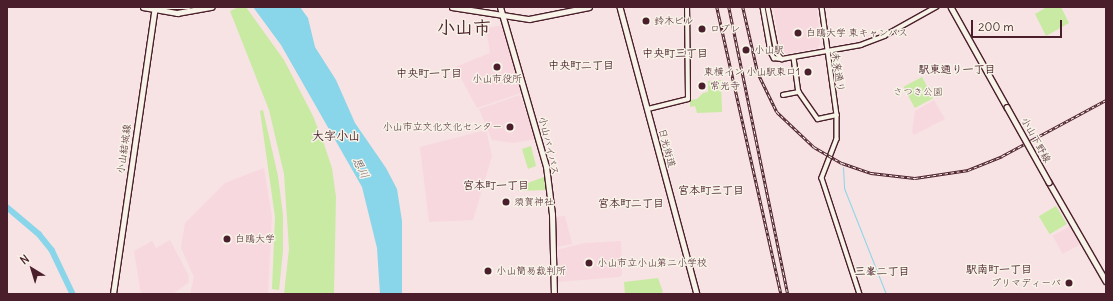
<!DOCTYPE html>
<meta charset="utf-8">
<style>
body{margin:0}
#map{position:relative;width:1113px;height:301px;overflow:hidden;background:#f7e3e3;font-family:Delius,"Klee One",sans-serif}
div>[style]{position:absolute}
[style*='--x']{left:calc(var(--x)*1px);top:calc(var(--y)*1px);width:calc(var(--w)*1px);rotate:calc(var(--a)*1deg)}
.built>*{inset:0;background:#f7d8df;transform-origin:0 0}
.green>*{inset:0;background:#c9eaa3;transform-origin:0 0}
.water>*{inset:0;background:#89d5e9}
.stream>*{height:1px;margin:-0.5px;padding:0 0.5px;transform-origin:0.5px;border-radius:0.5px;background:#89d5e9}
.river>*{height:5.5px;margin:-2.75px;padding:0 2.75px;transform-origin:2.75px;border-radius:2.75px;background:#89d5e9}
.roads{filter:drop-shadow(1px 0 #4a1f2b) drop-shadow(-1px 0 #4a1f2b) drop-shadow(0 1px #4a1f2b) drop-shadow(0 -1px #4a1f2b)}
.minor>*{height:3.5px;margin:-1.75px;padding:0 1.75px;transform-origin:1.75px;border-radius:1.75px;background:#f7f3e8}
.major>*{height:4.5px;margin:-2.25px;padding:0 2.25px;transform-origin:2.25px;border-radius:2.25px;background:#f7f3e8}
.highway>*{height:5px;margin:-2.5px;padding:0 2.5px;transform-origin:2.5px;border-radius:2.5px;background:#f7f3e8}
.rail>*{height:2.5px;margin-top:-1.25px;transform-origin:0;background:repeating-linear-gradient(90deg,#f7f3e8 0 3px,#4a1f2b 0 6px);box-sizing:border-box;border-block:1px solid #4a1f2b}
.bridges{filter:drop-shadow(1px 0 #4a1f2b) drop-shadow(-1px 0 #4a1f2b) drop-shadow(0 1px #4a1f2b) drop-shadow(0 -1px #4a1f2b)}
.major-bridge>*{height:4.5px;margin:-2.25px;padding:0 2.25px;transform-origin:2.25px;border-radius:2.25px;background:#f7f3e8}
.dots>*{width:11px;height:11px;translate:-50% -50%;box-sizing:border-box;border:2px solid #f7f3e8;border-radius:50%}
span{translate:-50% -50%;white-space:nowrap;text-align:center;line-height:1.15;-webkit-text-stroke:3px #f7f3e8;paint-order:stroke}
.poi-label{font-size:10px;color:#4a1f2b}
.left{translate:0 -50%;text-align:left}
.right{translate:-100% -50%;text-align:right}
.street-label{font-size:10px;color:#4a1f2b}
.park-label{font-size:10px;color:#634843}
.neighbourhood-label{font-size:11px;color:#4a1f2b;font-weight:700}
.water-label{font-size:11px;color:#5a4c5a;font-style:italic}
.quarter-label{font-size:12px;color:#4a1f2b;font-weight:700}
.town-label{font-size:18px;color:#4a1f2b;font-weight:700}
.frame{position:absolute;inset:0;border:8px solid #4a1f2b;pointer-events:none}
.north{position:absolute;left:12px;top:249px;width:40px;height:40px;-webkit-text-stroke:3px #f7f3e8;paint-order:stroke;rotate:322deg;font-size:11px;font-weight:700;line-height:16px;text-align:center;color:#4a1f2b}
.north::after{content:'';display:block;margin:auto;width:14px;height:18px;background:#4a1f2b;clip-path:polygon(50% 0,100% 100%,50% 72%,0 100%)}
.scale{position:absolute;left:971px;top:20px;width:91px;height:18px;box-sizing:border-box;border:2px solid #4a1f2b;border-top:0;padding-left:5px;font-size:12px;line-height:14px;white-space:nowrap;color:#4a1f2b;-webkit-text-stroke:3px #f7f3e8;paint-order:stroke}
</style>
<div id="map">
<div class="built">
<div style="clip-path:polygon(773px 7px,817px 7px,820px 44px,817px 48px,785px 54px,781px 51px)"></div>
<div style="clip-path:polygon(503px 25px,521px 93px,477px 108px,455px 67px,490px 53px,486px 28px)"></div>
<div style="clip-path:polygon(520px 95px,536px 139px,513px 143px,492px 140px,479px 109px)"></div>
<div style="clip-path:polygon(934px 100px,945px 119px,914px 135px,912px 132px,915px 111px)"></div>
<div style="clip-path:polygon(486px 130px,492px 156px,473px 220px,429px 222px,420px 147px)"></div>
<div style="clip-path:polygon(264px 168px,272px 217px,268px 294px,190px 294px,194px 277px,181px 248px,185px 223px,225px 183px)"></div>
<div style="clip-path:polygon(565px 216px,572px 244px,556px 247px,555px 217px)"></div>
<div style="left:1070px;top:226px;width:21px;height:20px;rotate:61deg"></div>
<div style="clip-path:polygon(170px 240px,188px 274px,189px 282px,173px 294px,141px 294px,134px 251px,152px 241px,156px 248px)"></div>
<div style="clip-path:polygon(621px 241px,622px 275px,619px 277px,557px 282px,556px 250px,585px 243px)"></div>
</div>
<div class="green">
<div style="clip-path:polygon(239px 7px,246px 7px,284px 60px,313px 116px,324px 144px,332px 168px,336px 197px,334px 294px,284px 294px,289px 249px,284px 174px,269px 110px,230px 11px)"></div>
<div style="clip-path:polygon(1047px 7px,1061px 7px,1069px 23px,1046px 36px,1035px 14px)"></div>
<div style="left:922px;top:77px;width:24px;height:21px;rotate:62deg"></div>
<div style="clip-path:polygon(721px 80px,722px 112px,697px 113px,695px 106px,690px 107px,690px 100px,697px 99px,703px 93px,708px 92px,708px 81px)"></div>
<div style="clip-path:polygon(263px 110px,278px 176px,283px 215px,283px 251px,279px 290px,272px 289px,275px 217px,260px 111px)"></div>
<div style="clip-path:polygon(531px 146px,536px 166px,528px 169px,522px 149px)"></div>
<div style="clip-path:polygon(544px 177px,546px 190px,518px 191px,522px 185px)"></div>
<div style="left:1056px;top:206px;width:21px;height:20px;rotate:59deg"></div>
<div style="clip-path:polygon(658px 278px,663px 292px,659px 294px,625px 294px,624px 282px)"></div>
</div>
<div class="water">
<div style="clip-path:polygon(253px 7px,300px 7px,308px 18px,315px 47px,336px 80px,355px 123px,386px 168px,397px 189px,402px 221px,402px 294px,380px 294px,377px 248px,362px 187px,281px 45px)"></div>
</div>
<div class="stream">
<div style="--x:843;--y:167;--w:21;--a:87"></div>
<div style="--x:844;--y:188;--w:114;--a:68.4"></div>
</div>
<div class="river">
<div style="--x:7;--y:207;--w:42;--a:40.2"></div>
<div style="--x:39;--y:234;--w:21;--a:51"></div>
<div style="--x:52;--y:250;--w:49;--a:64.5"></div>
</div>
<div class="roads">
<div class="minor">
<div style="--x:763;--y:7;--w:46;--a:79.9"></div>
<div style="--x:771;--y:52;--w:7;--a:63"></div>
<div style="--x:774;--y:58;--w:7;--a:8"></div>
<div style="--x:768;--y:7;--w:47;--a:78.9"></div>
<div style="--x:777;--y:53;--w:8;--a:50"></div>
<div style="--x:782;--y:59;--w:80;--a:-10"></div>
<div style="--x:861;--y:45;--w:25;--a:-21"></div>
<div style="--x:884;--y:36;--w:60;--a:-29.1"></div>
<div style="--x:822;--y:7;--w:109;--a:82.1"></div>
<div style="--x:837;--y:115;--w:24;--a:90"></div>
<div style="--x:837;--y:139;--w:42;--a:111"></div>
<div style="--x:822;--y:178;--w:122;--a:71.9"></div>
<div style="--x:794;--y:58;--w:34;--a:82"></div>
<div style="--x:799;--y:92;--w:33;--a:55"></div>
<div style="--x:818;--y:119;--w:19;--a:-12"></div>
<div style="--x:783;--y:95;--w:16;--a:-11"></div>
<div style="--x:648;--y:109;--w:41;--a:-14"></div>
<div style="--x:688;--y:99;--w:92;--a:-90.6"></div>
</div>
<div class="major">
<div style="--x:143;--y:7;--w:35;--a:10"></div>
<div style="--x:177;--y:13;--w:35;--a:-10"></div>
<div style="--x:159;--y:7;--w:30;--a:0"></div>
<div style="--x:452;--y:7;--w:78;--a:8.9"></div>
<div style="--x:529;--y:19;--w:61;--a:-11.3"></div>
<div style="--x:620;--y:7;--w:297;--a:75"></div>
<div style="--x:951;--y:7;--w:115;--a:60.8"></div>
<div style="--x:1049;--y:182;--w:114;--a:60.1"></div>
<div style="--x:113;--y:294;--w:290;--a:-81.7"></div>
</div>
<div class="highway">
<div style="--x:500;--y:7;--w:166;--a:73.9"></div>
<div style="--x:546;--y:166;--w:48;--a:82.9"></div>
<div style="--x:552;--y:214;--w:80;--a:88.6"></div>
</div>
</div>
<div class="rail">
<div style="--x:717;--y:7;--w:294;--a:77.4"></div>
<div style="--x:729;--y:7;--w:293;--a:78.4"></div>
<div style="--x:743;--y:7;--w:68;--a:77.2"></div>
<div style="--x:758;--y:73;--w:43;--a:64"></div>
<div style="--x:777;--y:112;--w:51;--a:43.4"></div>
<div style="--x:814;--y:147;--w:32;--a:30"></div>
<div style="--x:842;--y:163;--w:31;--a:19"></div>
<div style="--x:871;--y:173;--w:44;--a:6.5"></div>
<div style="--x:915;--y:178;--w:54;--a:-8.6"></div>
<div style="--x:968;--y:170;--w:37;--a:-22"></div>
<div style="--x:1002;--y:156;--w:118;--a:-28.3"></div>
</div>
<div class="bridges">
<div class="major-bridge">
<div style="--x:1007;--y:107;--w:86;--a:60.8"></div>
</div>
</div>
<div class="dots">
<div style="left:646px;top:21px;background:#4a1f2b"></div>
<div style="left:702px;top:29px;background:#4a1f2b"></div>
<div style="left:798px;top:33px;background:#4a1f2b"></div>
<div style="left:746px;top:50px;background:#4a1f2b"></div>
<div style="left:497px;top:67px;background:#4a1f2b"></div>
<div style="left:808px;top:72px;background:#4a1f2b"></div>
<div style="left:702px;top:86px;background:#4a1f2b"></div>
<div style="left:510px;top:127px;background:#4a1f2b"></div>
<div style="left:506px;top:202px;background:#4a1f2b"></div>
<div style="left:227px;top:239px;background:#4a1f2b"></div>
<div style="left:589px;top:263px;background:#4a1f2b"></div>
<div style="left:488px;top:271px;background:#4a1f2b"></div>
<div style="left:1069px;top:283px;background:#4a1f2b"></div>
</div>
<div class="poi-label">
<span class="left" style="left:654px;top:21px">鈴木ビル</span>
<span class="left" style="left:710px;top:29px">ロブレ</span>
<span class="left" style="left:806px;top:33px">白鴎大学 東キャンパス</span>
<span class="left" style="left:754px;top:50px">小山駅</span>
<span class="right" style="left:800px;top:72px">東横イン 小山駅東口1</span>
<span style="left:497px;top:79px">小山市役所</span>
<span class="left" style="left:710px;top:86px">常光寺</span>
<span class="right" style="left:502px;top:127px">小山市立文化文化センター</span>
<span class="left" style="left:514px;top:202px">須賀神社</span>
<span class="left" style="left:235px;top:239px">白鴎大学</span>
<span class="left" style="left:597px;top:263px">小山市立小山第二小学校</span>
<span class="left" style="left:496px;top:271px">小山簡易裁判所</span>
<span class="right" style="left:1061px;top:283px">プリマディーバ</span>
</div>
<div class="street-label">
<span style="left:838px;top:72px;rotate:81deg">未来通り</span>
<span style="left:1036px;top:140px;rotate:61deg">小山下野線</span>
<span style="left:549px;top:146px;rotate:77deg">小山バイパス</span>
<span style="left:667px;top:148px;rotate:75deg">日光街道</span>
<span style="left:124px;top:149px;rotate:-82deg">小山結城線</span>
</div>
<div class="park-label">
<span style="left:918px;top:92px">さつき公園</span>
</div>
<div class="neighbourhood-label">
<span style="left:675px;top:53px">中央町三丁目</span>
<span style="left:581px;top:65px">中央町二丁目</span>
<span style="left:957px;top:69px">駅東通り一丁目</span>
<span style="left:429px;top:73px">中央町一丁目</span>
<span style="left:496px;top:185px">宮本町一丁目</span>
<span style="left:711px;top:190px">宮本町三丁目</span>
<span style="left:631px;top:203px">宮本町二丁目</span>
<span style="left:999px;top:269px">駅南町一丁目</span>
<span style="left:882px;top:271px">三峯二丁目</span>
</div>
<div class="water-label">
<span style="left:361px;top:168px;rotate:64deg">思川</span>
</div>
<div class="quarter-label">
<span style="left:336px;top:136px">大字小山</span>
</div>
<div class="town-label">
<span style="left:464px;top:28px">小山市</span>
</div>
<div class="frame"></div>
<div class="north">N</div>
<div class="scale">200 m</div>
</div>
